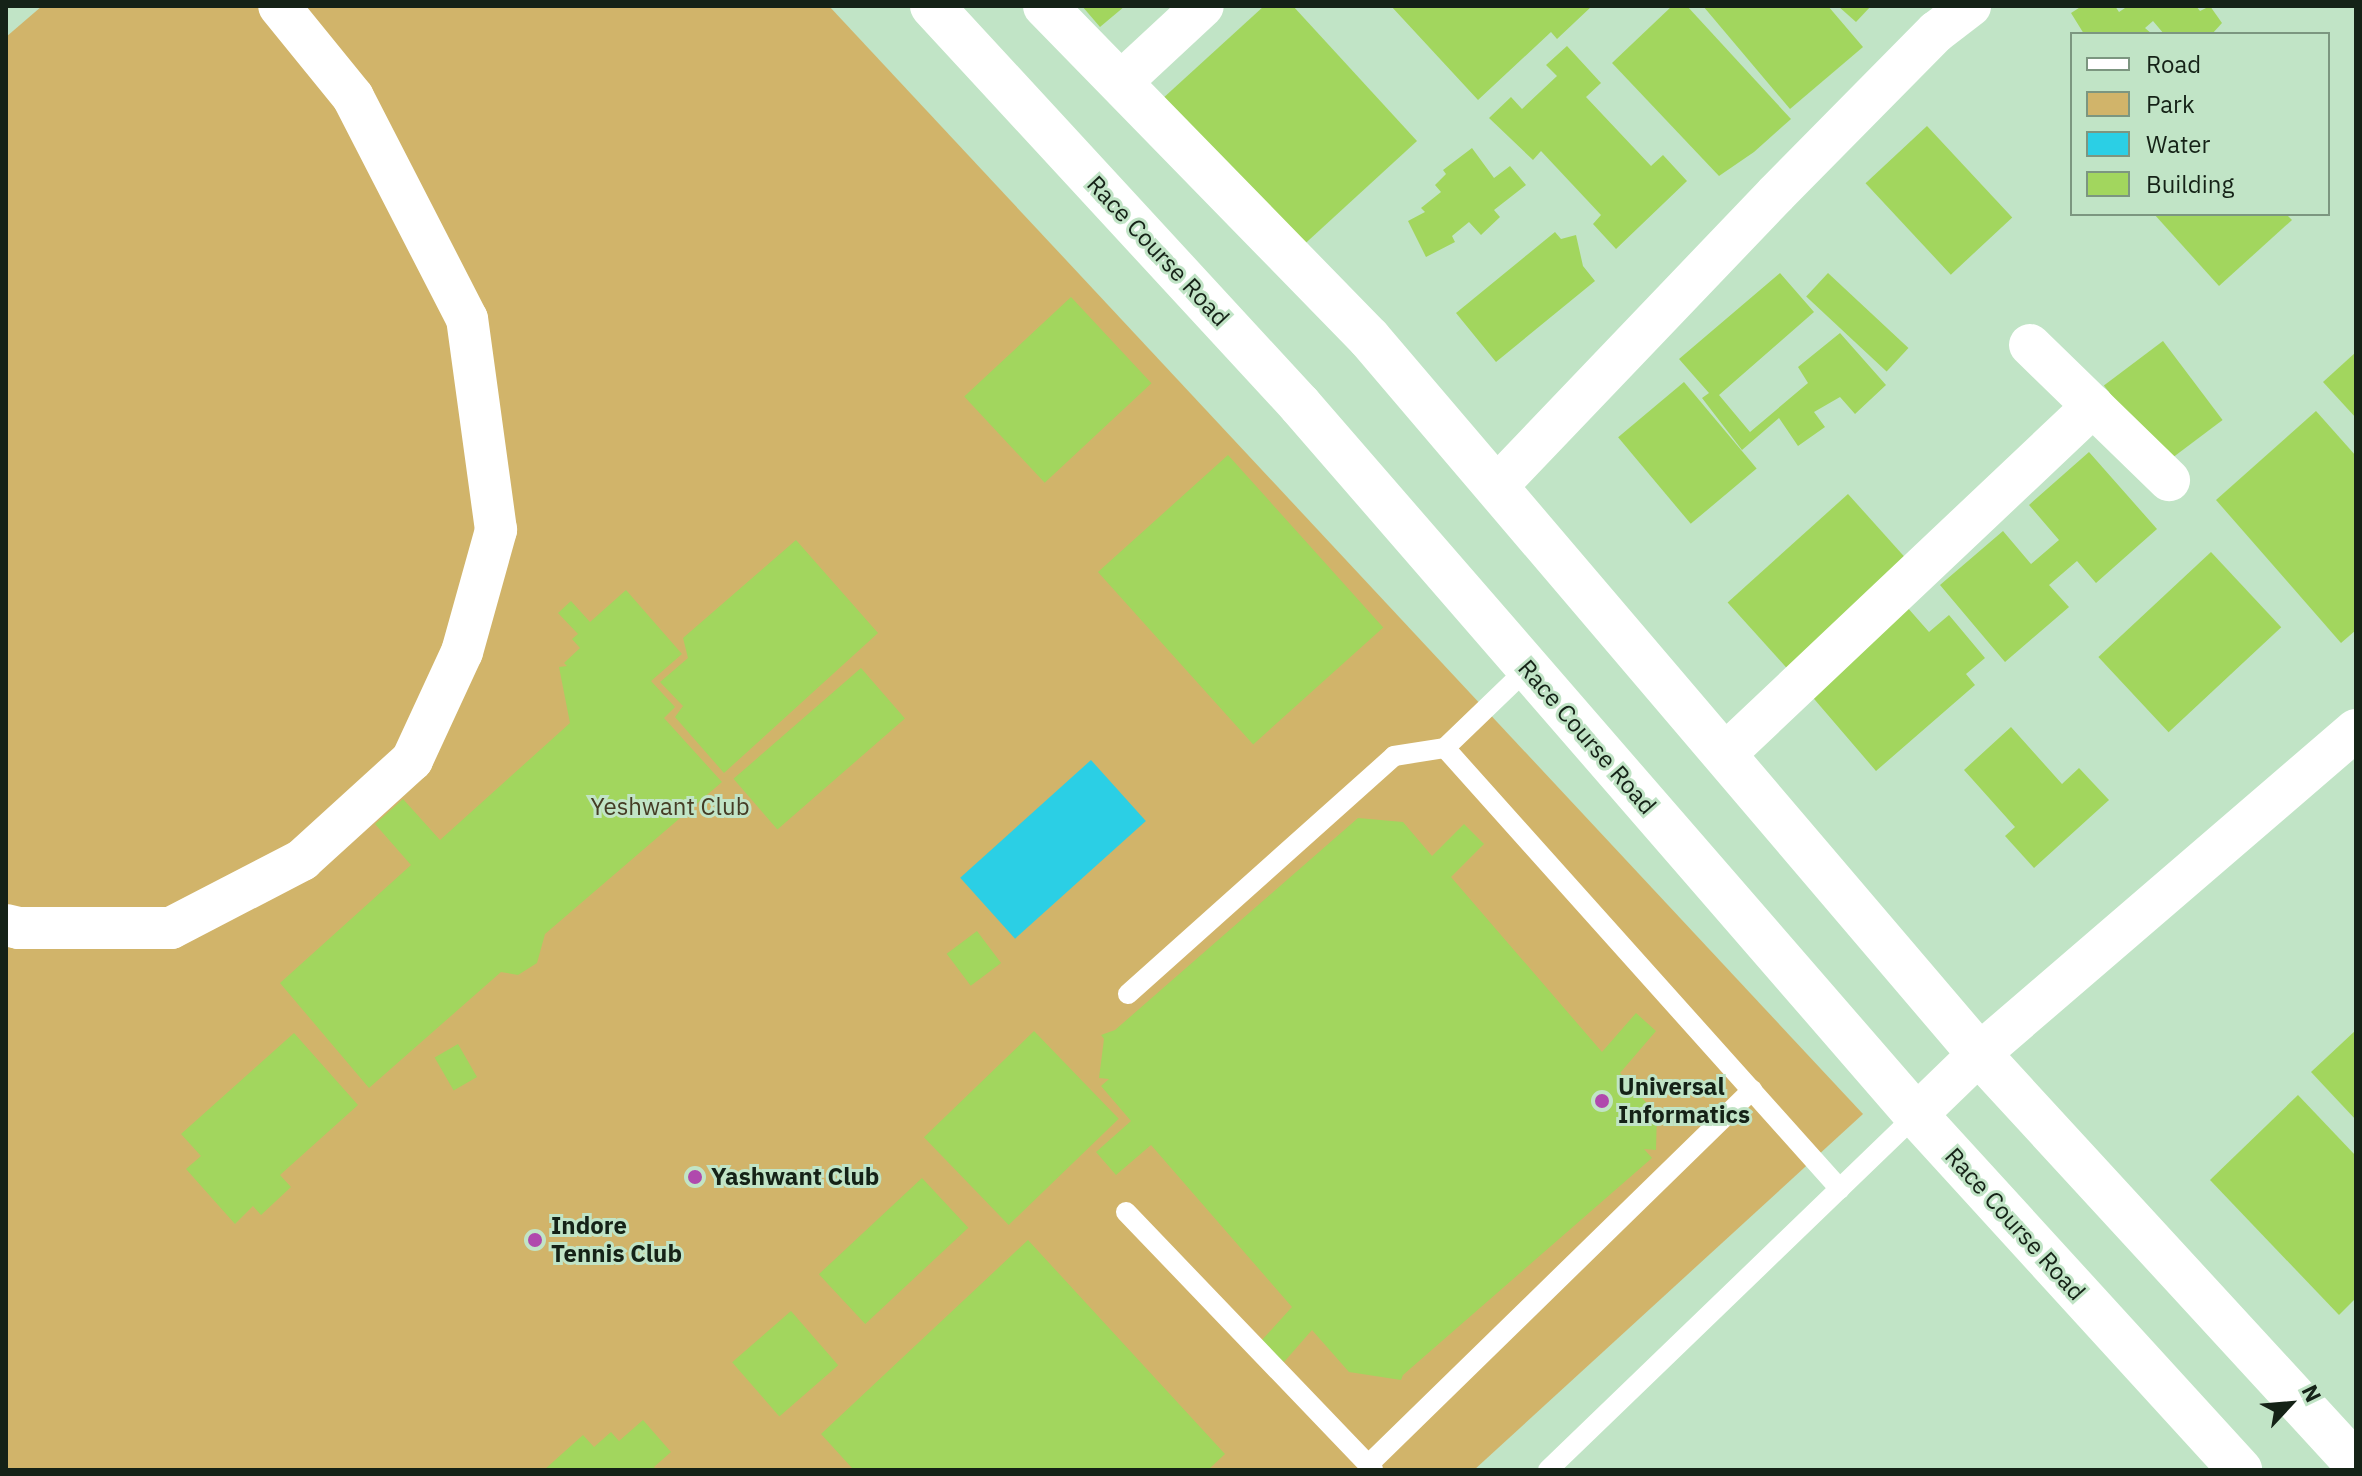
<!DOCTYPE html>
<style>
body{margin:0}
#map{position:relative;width:2362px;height:1476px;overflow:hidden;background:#c1e4c6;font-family:"IBM Plex Sans",sans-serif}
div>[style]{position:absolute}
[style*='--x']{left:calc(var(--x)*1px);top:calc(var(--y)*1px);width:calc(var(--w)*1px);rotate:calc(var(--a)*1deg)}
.green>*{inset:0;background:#d1b46a}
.water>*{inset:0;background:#2bcfe5;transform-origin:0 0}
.building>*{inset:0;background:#a2d65e;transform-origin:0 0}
.service>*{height:20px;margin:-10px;padding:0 10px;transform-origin:10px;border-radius:10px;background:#fff}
.minor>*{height:42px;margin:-21px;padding:0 21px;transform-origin:21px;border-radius:21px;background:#fff}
.secondary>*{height:44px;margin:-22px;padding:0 22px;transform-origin:22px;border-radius:22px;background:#fff}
.dots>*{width:22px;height:22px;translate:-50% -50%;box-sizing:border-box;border:4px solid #c1e4c6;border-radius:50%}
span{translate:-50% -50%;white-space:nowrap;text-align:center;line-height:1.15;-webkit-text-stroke:6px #c1e4c6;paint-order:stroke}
.street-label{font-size:24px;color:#152217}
.park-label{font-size:24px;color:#453c25}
.poi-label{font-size:24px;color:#152217;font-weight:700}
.left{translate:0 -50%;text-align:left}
.frame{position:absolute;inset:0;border:8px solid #152217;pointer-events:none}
.legend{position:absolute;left:2070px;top:32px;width:260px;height:184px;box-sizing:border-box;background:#c1e4c6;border:2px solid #7c9680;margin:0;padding:10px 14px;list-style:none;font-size:24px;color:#152217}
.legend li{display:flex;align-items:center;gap:16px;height:40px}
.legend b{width:40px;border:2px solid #7c9680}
.north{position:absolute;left:2250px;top:1364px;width:80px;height:80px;-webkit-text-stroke:6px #c1e4c6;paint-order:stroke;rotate:64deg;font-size:22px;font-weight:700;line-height:32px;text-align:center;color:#152217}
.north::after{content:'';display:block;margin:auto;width:28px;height:36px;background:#152217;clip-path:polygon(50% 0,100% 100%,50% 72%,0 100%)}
</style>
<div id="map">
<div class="green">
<div style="clip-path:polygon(42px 6px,829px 6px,1863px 1114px,1474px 1470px,6px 1470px,6px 37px)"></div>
</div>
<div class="water">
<div style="left:1091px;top:760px;width:82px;height:176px;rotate:48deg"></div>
</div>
<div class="building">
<div style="clip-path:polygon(1082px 6px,1125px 6px,1100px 27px)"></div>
<div style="clip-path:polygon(1264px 6px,1293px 6px,1417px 141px,1297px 251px,1161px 100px)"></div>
<div style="clip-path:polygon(1391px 6px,1592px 6px,1557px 39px,1551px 32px,1478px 100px)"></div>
<div style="clip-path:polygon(1672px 6px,1687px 6px,1791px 119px,1754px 152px,1719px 176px,1612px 63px)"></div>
<div style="clip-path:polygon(1703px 6px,1828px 6px,1863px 47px,1790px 109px)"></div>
<div style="clip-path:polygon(1838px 6px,1871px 6px,1856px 22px)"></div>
<div style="clip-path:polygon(2082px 6px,2115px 6px,2119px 12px,2128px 6px,2196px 6px,2200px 11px,2210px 6px,2222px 23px,2212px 34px,2164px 34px,2153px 21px,2145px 28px,2152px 34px,2084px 34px,2071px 13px)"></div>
<div style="clip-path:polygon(1567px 46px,1601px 83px,1586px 97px,1651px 166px,1663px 155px,1687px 181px,1616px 249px,1593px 224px,1601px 215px,1541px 151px,1533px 160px,1489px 118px,1511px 97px,1522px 109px,1557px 76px,1546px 65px)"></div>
<div style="left:1927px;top:126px;width:125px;height:84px;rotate:47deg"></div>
<div style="clip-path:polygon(1472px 148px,1494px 178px,1510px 166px,1526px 185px,1494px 210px,1500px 217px,1481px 235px,1469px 222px,1452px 236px,1455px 242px,1426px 257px,1408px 221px,1425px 212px,1421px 208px,1441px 192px,1435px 185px,1446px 174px,1443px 170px)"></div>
<div style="clip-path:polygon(2154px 214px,2286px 214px,2292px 220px,2219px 286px)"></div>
<div style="clip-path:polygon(1555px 232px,1561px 239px,1576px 235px,1583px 266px,1595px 281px,1496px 362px,1456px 313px)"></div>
<div style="clip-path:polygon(1780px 273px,1814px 312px,1719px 395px,1750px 432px,1808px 383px,1798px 367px,1840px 333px,1886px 385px,1855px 414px,1840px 397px,1814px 412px,1825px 427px,1798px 446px,1779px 418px,1742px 450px,1702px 398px,1709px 393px,1679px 359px)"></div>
<div style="left:1828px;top:273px;width:110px;height:32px;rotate:43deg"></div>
<div style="left:1071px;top:297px;width:118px;height:146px;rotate:47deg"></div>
<div style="left:2163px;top:341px;width:99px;height:74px;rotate:53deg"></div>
<div style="clip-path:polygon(2356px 352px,2356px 418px,2323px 382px)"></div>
<div style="left:1684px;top:382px;width:113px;height:86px;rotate:50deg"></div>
<div style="clip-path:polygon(2316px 411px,2356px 456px,2356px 630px,2341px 643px,2216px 500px)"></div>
<div style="clip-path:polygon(2089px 452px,2157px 529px,2096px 583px,2077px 561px,2049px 585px,2069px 607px,2005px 662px,1940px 585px,2003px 531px,2031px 564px,2059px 540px,2029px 505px)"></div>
<div style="left:1228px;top:455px;width:232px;height:175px;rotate:48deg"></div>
<div style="left:1848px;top:494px;width:89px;height:162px;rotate:48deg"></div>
<div style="clip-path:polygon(796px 540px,878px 633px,724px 773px,675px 717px,683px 706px,660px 682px,688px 658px,683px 638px)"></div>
<div style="left:2211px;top:552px;width:103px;height:154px;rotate:47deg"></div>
<div style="clip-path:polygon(626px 590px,682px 654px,651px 681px,675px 707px,664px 718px,722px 782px,545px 934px,537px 963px,518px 975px,501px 972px,369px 1088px,280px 983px,411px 865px,375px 824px,403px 799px,440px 840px,570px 723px,559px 667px,567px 666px,564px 663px,580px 648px,572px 639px,578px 634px,558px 613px,571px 601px,590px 622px)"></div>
<div style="clip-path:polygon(1907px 607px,1929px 632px,1949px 615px,1985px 658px,1966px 674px,1975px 685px,1876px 771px,1809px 693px)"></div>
<div style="left:861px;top:668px;width:67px;height:169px;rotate:49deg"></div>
<div style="clip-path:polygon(2011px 727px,2062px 784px,2079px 768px,2109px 800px,2034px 868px,2005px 836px,2015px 827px,1964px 770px)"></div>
<div style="clip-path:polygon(1358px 818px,1403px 822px,1432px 856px,1464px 824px,1484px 844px,1451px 877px,1602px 1052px,1636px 1013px,1656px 1031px,1620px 1073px,1652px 1109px,1648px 1112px,1657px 1112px,1656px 1150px,1644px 1149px,1652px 1158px,1403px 1375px,1401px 1380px,1349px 1372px,1312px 1330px,1284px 1362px,1261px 1341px,1292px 1307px,1151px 1145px,1116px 1175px,1096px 1152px,1131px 1121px,1101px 1086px,1109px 1079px,1099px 1078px,1104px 1039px,1101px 1035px,1115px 1030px)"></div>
<div style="left:977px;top:931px;width:40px;height:38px;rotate:53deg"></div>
<div style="clip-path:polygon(2356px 1030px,2356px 1120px,2311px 1072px)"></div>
<div style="left:1034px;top:1031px;width:122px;height:153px;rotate:46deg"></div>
<div style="clip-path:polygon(294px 1033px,358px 1105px,280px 1175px,291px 1187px,261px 1215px,253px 1206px,235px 1224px,186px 1169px,201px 1156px,181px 1134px)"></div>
<div style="left:458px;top:1044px;width:38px;height:27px;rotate:60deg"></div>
<div style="clip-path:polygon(2298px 1095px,2356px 1156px,2356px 1298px,2339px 1315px,2210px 1180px)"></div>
<div style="left:922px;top:1178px;width:68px;height:141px;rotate:47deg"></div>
<div style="clip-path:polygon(1028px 1240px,1225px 1454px,1208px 1470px,849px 1470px,852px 1468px,821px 1434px)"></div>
<div style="left:791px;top:1311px;width:72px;height:78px;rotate:49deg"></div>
<div style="clip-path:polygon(643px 1420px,671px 1452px,654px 1467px,657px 1470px,544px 1470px,583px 1435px,594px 1447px,611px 1432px,619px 1441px)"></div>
</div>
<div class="service">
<div style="--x:1528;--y:668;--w:115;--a:136.1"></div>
<div style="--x:1445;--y:748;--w:592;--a:48.15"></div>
<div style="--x:1128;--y:994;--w:357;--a:-41.8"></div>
<div style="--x:1394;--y:756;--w:52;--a:-8.9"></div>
<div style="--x:1126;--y:1212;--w:357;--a:46.2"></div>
<div style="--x:1368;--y:1465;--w:537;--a:-44.32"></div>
<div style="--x:1548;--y:1470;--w:511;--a:-43.97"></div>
</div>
<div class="minor">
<div style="--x:1120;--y:83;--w:113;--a:-42.9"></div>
<div style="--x:2030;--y:345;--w:194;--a:44.2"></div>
<div style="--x:1496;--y:487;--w:405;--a:-46.3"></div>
<div style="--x:1776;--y:194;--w:228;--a:-45.4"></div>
<div style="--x:1936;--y:32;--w:43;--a:-37.4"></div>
<div style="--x:1724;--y:755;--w:508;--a:-43.4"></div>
<div style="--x:6;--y:925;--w:13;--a:13"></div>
<div style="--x:19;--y:928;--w:152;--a:0"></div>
<div style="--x:171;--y:928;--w:148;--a:-27.4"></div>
<div style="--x:302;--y:860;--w:149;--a:-42.3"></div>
<div style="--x:412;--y:760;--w:119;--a:-65.2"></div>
<div style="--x:462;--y:652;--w:127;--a:-74.4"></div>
<div style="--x:496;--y:530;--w:213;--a:-97.8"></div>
<div style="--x:467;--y:319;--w:250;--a:-117.2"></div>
<div style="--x:353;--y:97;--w:117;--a:-129.1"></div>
<div style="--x:1916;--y:1115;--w:88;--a:-44.1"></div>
<div style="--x:1979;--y:1054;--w:497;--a:-40.7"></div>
</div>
<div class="secondary">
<div style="--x:932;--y:6;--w:543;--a:47.31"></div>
<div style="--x:1300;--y:405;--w:940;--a:49.05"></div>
<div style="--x:1916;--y:1115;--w:481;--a:47.6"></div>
<div style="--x:1045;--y:6;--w:464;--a:45.7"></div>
<div style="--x:1369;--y:338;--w:941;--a:49.57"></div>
<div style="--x:1979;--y:1054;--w:557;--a:47.4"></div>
</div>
<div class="dots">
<div style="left:1602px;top:1101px;background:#b049ad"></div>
<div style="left:695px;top:1177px;background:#b049ad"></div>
<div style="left:535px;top:1240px;background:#b049ad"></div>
</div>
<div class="street-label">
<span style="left:1158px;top:251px;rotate:47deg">Race Course Road</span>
<span style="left:1587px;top:737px;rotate:49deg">Race Course Road</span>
<span style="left:2015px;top:1224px;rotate:48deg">Race Course Road</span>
</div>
<div class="park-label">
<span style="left:670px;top:807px">Yeshwant Club</span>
</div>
<div class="poi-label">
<span class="left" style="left:1618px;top:1101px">Universal<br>Informatics</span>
<span class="left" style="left:711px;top:1177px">Yashwant Club</span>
<span class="left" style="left:551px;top:1240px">Indore<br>Tennis Club</span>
</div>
<div class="frame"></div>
<ul class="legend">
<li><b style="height:10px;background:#fff"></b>Road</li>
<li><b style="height:22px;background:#d1b46a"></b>Park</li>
<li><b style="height:22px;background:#2bcfe5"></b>Water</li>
<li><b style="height:22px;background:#a2d65e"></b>Building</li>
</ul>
<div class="north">N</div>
</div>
